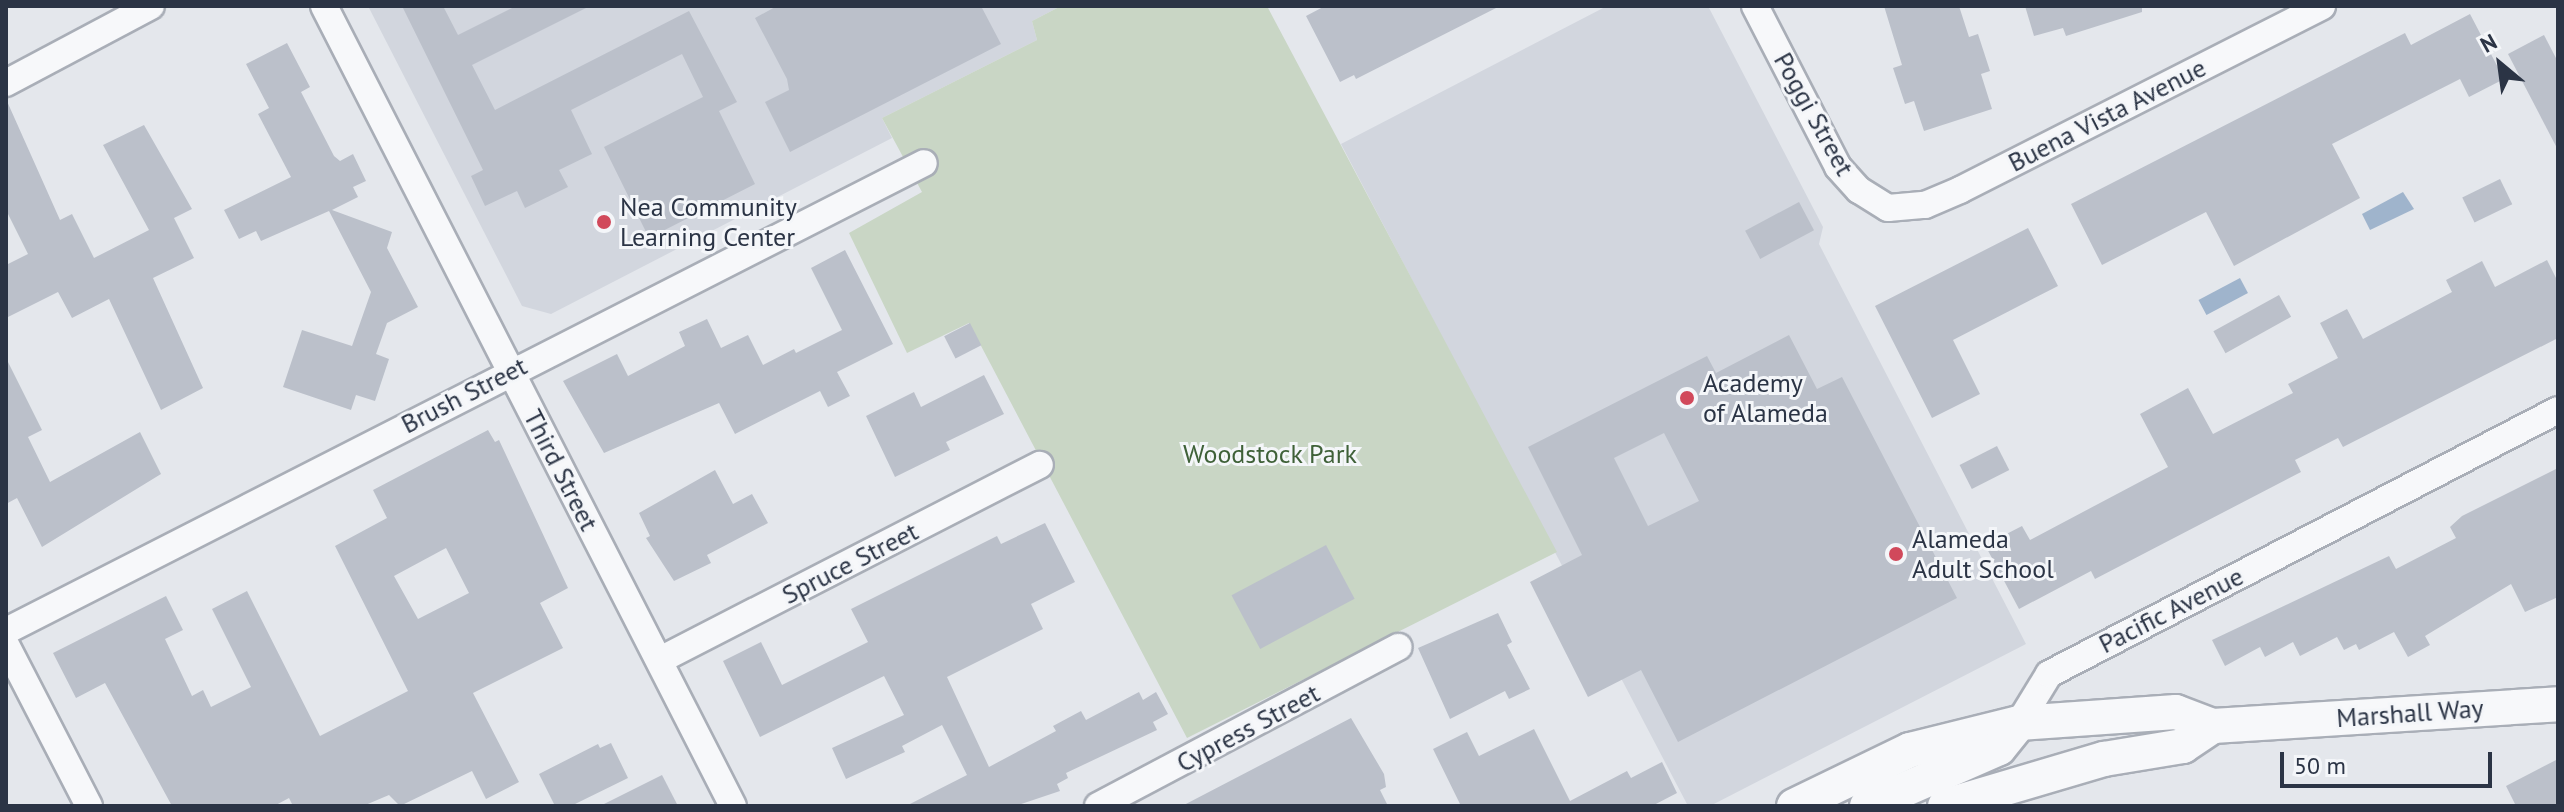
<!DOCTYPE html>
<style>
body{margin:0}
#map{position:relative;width:2564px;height:812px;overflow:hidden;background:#e4e7ec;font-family:"PT Sans",sans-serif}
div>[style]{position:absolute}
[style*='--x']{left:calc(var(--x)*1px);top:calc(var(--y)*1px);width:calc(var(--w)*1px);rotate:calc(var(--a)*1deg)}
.built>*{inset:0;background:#d2d6de}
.green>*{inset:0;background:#c9d6c5}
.water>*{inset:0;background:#9fb4cc;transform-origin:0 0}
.building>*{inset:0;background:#bbc0ca;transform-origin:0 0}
.roads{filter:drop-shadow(2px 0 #a9aeb7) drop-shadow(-2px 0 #a9aeb7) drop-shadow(0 2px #a9aeb7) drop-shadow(0 -2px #a9aeb7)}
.minor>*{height:26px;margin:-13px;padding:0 13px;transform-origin:13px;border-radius:13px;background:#f7f8fa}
.tertiary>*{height:34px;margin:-17px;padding:0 17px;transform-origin:17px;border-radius:17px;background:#f7f8fa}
.dots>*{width:22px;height:22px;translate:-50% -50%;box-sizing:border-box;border:4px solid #f4f6f9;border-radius:50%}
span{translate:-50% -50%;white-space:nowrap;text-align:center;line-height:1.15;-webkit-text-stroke:6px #f4f6f9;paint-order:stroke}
.street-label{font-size:26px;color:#2b3445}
.poi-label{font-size:26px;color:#2b3445}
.left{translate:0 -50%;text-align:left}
.park-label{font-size:26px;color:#3f6138}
.frame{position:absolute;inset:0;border:8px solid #2b3445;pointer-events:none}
.north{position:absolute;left:2460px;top:24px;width:80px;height:80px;-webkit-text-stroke:6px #f4f6f9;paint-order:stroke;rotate:331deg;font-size:22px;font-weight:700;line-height:32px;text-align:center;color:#2b3445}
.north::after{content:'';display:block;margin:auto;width:28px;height:36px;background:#2b3445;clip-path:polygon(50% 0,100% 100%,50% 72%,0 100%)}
.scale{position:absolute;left:2280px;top:752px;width:212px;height:36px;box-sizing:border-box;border:4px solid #2b3445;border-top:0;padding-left:10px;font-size:24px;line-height:28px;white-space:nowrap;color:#2b3445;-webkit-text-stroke:6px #f4f6f9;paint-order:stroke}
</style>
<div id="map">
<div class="built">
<div style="clip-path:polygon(368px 6px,1061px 6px,1032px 21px,1037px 40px,882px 118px,892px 138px,551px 314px,522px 306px)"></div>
<div style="clip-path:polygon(1607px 6px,1708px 6px,1823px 227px,1819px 244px,2026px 644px,1710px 806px,1688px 806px,1341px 144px)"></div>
</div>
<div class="green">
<div style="clip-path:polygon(1061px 6px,1267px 6px,1557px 552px,1187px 738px,969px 323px,907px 353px,849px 233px,922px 192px,882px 118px,1037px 40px,1032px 21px)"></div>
</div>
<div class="water">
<div style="clip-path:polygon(2403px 192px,2414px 209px,2370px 230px,2362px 214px)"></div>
<div style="left:2240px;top:278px;width:17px;height:47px;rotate:62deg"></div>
</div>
<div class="building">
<div style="clip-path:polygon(402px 6px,443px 6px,458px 35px,516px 6px,590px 6px,472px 65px,495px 110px,689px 11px,737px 102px,719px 111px,755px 184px,649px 238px,604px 147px,703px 97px,682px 54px,571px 110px,592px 154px,559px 170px,568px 187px,525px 208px,517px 191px,485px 206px,471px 176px,483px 170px)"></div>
<div style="clip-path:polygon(777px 6px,981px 6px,1001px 44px,790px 152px,765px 102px,789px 90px,787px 79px,755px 18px)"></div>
<div style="clip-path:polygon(1325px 6px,1500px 6px,1356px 79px,1354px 75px,1340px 82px,1306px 16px)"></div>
<div style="clip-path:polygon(1884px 6px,1959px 6px,1969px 37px,1978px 34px,1990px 71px,1981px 74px,1992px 109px,1924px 131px,1914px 101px,1905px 104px,1893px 68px,1902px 65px)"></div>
<div style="clip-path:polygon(2025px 6px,2142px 6px,2142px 12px,2066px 36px,2063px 28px,2034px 36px)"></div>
<div style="clip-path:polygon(2470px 14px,2504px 79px,2469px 97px,2460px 79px,2332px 144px,2360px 198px,2234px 266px,2206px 212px,2102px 265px,2071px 204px,2405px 33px,2411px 45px)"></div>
<div style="clip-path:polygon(2544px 35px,2558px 62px,2558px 150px,2508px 54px)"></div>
<div style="clip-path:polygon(287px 43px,310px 87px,301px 92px,334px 156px,340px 161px,353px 154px,366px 181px,353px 187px,358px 197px,332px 210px,392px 232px,387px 248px,418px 307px,387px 323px,376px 354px,389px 359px,375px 401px,356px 395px,351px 410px,283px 387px,302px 330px,352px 346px,371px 292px,329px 211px,261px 241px,256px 231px,239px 239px,224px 210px,291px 177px,258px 114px,269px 108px,246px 64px)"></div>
<div style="clip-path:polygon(6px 99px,60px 220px,72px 214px,94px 258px,149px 230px,103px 145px,144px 125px,192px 209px,174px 218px,194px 258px,153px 278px,203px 388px,161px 410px,109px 299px,72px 318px,58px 292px,6px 318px,6px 265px,28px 254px,6px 210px)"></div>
<div style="left:2500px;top:179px;width:28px;height:42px;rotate:64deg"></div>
<div style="left:1799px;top:202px;width:32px;height:61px;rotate:62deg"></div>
<div style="clip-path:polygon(2028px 228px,2058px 286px,1953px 340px,1980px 394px,1932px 418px,1875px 306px)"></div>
<div style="clip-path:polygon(845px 250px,893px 344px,837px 372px,850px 396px,828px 407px,820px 391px,735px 434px,719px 403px,604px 453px,563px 381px,617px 354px,628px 376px,685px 346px,679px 332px,707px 319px,721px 348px,748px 335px,763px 365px,794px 349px,796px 353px,842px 330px,811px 268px)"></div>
<div style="clip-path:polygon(2547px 260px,2558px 282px,2558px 338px,2343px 447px,2338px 438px,2295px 460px,2301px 472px,2095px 579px,2091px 571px,2019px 609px,1985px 545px,2022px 526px,2030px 540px,2168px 467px,2140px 414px,2188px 388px,2213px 434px,2293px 393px,2288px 384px,2338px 358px,2320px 323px,2347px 309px,2363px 339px,2452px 292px,2446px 280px,2482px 261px,2495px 287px)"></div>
<div style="left:2279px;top:295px;width:25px;height:75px;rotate:61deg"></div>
<div style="left:970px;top:323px;width:25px;height:29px;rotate:63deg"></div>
<div style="clip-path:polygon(evenodd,1789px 335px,1817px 389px,1842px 377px,1957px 598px,1678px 742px,1641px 670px,1588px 697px,1530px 582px,1582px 555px,1528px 447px,1707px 356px,1716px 373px,1789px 335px,1664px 433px,1699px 501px,1648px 526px,1614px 458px,1664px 433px)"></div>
<div style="clip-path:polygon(6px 358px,42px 430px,28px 437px,50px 482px,140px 432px,161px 474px,42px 547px,17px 498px,6px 504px)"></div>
<div style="clip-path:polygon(984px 375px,1004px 414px,946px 442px,950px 450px,895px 477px,866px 416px,914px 392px,921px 407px)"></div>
<div style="clip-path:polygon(evenodd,488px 430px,495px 442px,499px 440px,568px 588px,540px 603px,563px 648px,473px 693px,519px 782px,486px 799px,472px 771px,400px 806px,389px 795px,363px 806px,293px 806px,289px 798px,274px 806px,172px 806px,105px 683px,76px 698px,53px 653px,166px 596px,183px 630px,165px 639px,192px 696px,203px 690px,211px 707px,251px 687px,212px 609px,247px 591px,320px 736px,408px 691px,335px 546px,387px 518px,373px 490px,488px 430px,446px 548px,469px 593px,418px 619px,394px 576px,446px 548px)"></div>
<div style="left:1997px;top:446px;width:27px;height:42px;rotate:63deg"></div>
<div style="clip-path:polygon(2558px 468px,2558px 597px,2525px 612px,2511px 584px,2425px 636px,2430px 645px,2408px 657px,2394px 632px,2359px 650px,2356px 644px,2344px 650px,2337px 637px,2300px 656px,2293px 642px,2265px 657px,2260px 647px,2225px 666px,2212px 640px,2389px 556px,2396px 569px,2456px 538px,2450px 527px,2462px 516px)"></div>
<div style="clip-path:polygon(715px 470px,733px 504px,752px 494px,768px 523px,707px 555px,711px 563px,674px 581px,646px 538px,650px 536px,639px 513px)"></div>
<div style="clip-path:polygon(1045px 523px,1075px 582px,1031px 604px,1043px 629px,947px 677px,989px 767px,1056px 731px,1053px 726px,1081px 711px,1086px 720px,1139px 692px,1143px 700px,1156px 692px,1168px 714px,1153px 722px,1157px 730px,1066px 773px,1068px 778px,1057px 784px,1060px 791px,1015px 806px,906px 806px,967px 775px,942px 725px,902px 746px,905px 752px,846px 779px,832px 748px,904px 715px,884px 676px,760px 737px,723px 661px,761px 642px,782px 685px,868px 642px,851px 609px,997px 536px,1001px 544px)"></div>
<div style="left:1326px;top:545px;width:61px;height:107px;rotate:62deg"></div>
<div style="clip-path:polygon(1498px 613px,1512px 642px,1507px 645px,1530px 689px,1509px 699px,1505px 691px,1450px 719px,1418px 648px)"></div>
<div style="clip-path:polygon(1351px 718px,1384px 774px,1386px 787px,1380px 790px,1388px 806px,1182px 806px)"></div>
<div style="clip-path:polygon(1534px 729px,1570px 801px,1627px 771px,1631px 778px,1662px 762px,1677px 793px,1652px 806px,1461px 806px,1433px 749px,1467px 732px,1479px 756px)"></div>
<div style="clip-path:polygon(611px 743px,628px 778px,571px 806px,555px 806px,539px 774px,598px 744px,600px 748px)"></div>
<div style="clip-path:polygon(2558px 759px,2558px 806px,2516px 806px,2506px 786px)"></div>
<div style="clip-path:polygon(662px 775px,678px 806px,600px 806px)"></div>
</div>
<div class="roads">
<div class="minor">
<div style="--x:324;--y:6;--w:898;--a:62.92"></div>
<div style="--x:1755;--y:6;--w:181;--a:62.7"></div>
<div style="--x:1838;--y:167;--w:31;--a:48"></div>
<div style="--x:1859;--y:190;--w:34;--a:32"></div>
<div style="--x:1888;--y:208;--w:37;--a:-5"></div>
<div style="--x:1925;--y:205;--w:38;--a:-23"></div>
<div style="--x:1960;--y:190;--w:406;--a:-26.9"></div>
<div style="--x:6;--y:83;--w:164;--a:-28"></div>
<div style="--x:6;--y:631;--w:1030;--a:-27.01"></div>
<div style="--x:6;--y:645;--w:181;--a:62.7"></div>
<div style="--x:660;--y:660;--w:427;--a:-27.2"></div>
<div style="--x:2019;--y:723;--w:57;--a:-58.5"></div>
<div style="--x:2049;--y:674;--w:573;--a:-27.41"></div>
<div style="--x:1098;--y:806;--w:340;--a:-27.9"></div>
</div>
<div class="tertiary">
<div style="--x:1794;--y:806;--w:129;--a:-25.8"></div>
<div style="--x:1910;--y:750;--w:112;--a:-13.9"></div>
<div style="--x:2019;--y:723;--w:157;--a:-4"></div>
<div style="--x:2176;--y:712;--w:40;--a:21"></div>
<div style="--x:2213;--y:726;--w:346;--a:-3.6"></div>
<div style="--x:1867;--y:806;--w:144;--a:-23.7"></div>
<div style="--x:1999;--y:748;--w:32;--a:-51"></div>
<div style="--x:1945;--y:806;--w:166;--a:-16.5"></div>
<div style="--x:2104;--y:759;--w:80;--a:-9.3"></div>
<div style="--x:2183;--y:746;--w:36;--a:-34"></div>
</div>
</div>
<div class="dots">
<div style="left:604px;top:222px;background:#d1495b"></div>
<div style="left:1687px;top:398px;background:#d1495b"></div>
<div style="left:1896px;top:554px;background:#d1495b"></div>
</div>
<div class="street-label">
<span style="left:1814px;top:114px;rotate:61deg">Poggi Street</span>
<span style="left:2107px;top:115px;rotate:-27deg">Buena Vista Avenue</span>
<span style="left:464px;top:395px;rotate:-27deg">Brush Street</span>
<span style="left:561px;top:470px;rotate:63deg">Third Street</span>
<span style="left:850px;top:563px;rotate:-27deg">Spruce Street</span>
<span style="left:2171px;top:610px;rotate:-27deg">Pacific Avenue</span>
<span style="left:2410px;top:713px;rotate:-4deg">Marshall Way</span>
<span style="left:1248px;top:728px;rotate:-28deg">Cypress Street</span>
</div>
<div class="poi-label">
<span class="left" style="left:620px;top:222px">Nea Community<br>Learning Center</span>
<span class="left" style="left:1703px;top:398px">Academy<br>of Alameda</span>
<span class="left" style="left:1912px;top:554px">Alameda<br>Adult School</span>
</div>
<div class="park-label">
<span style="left:1270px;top:454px">Woodstock Park</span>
</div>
<div class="frame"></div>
<div class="north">N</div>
<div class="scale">50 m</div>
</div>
